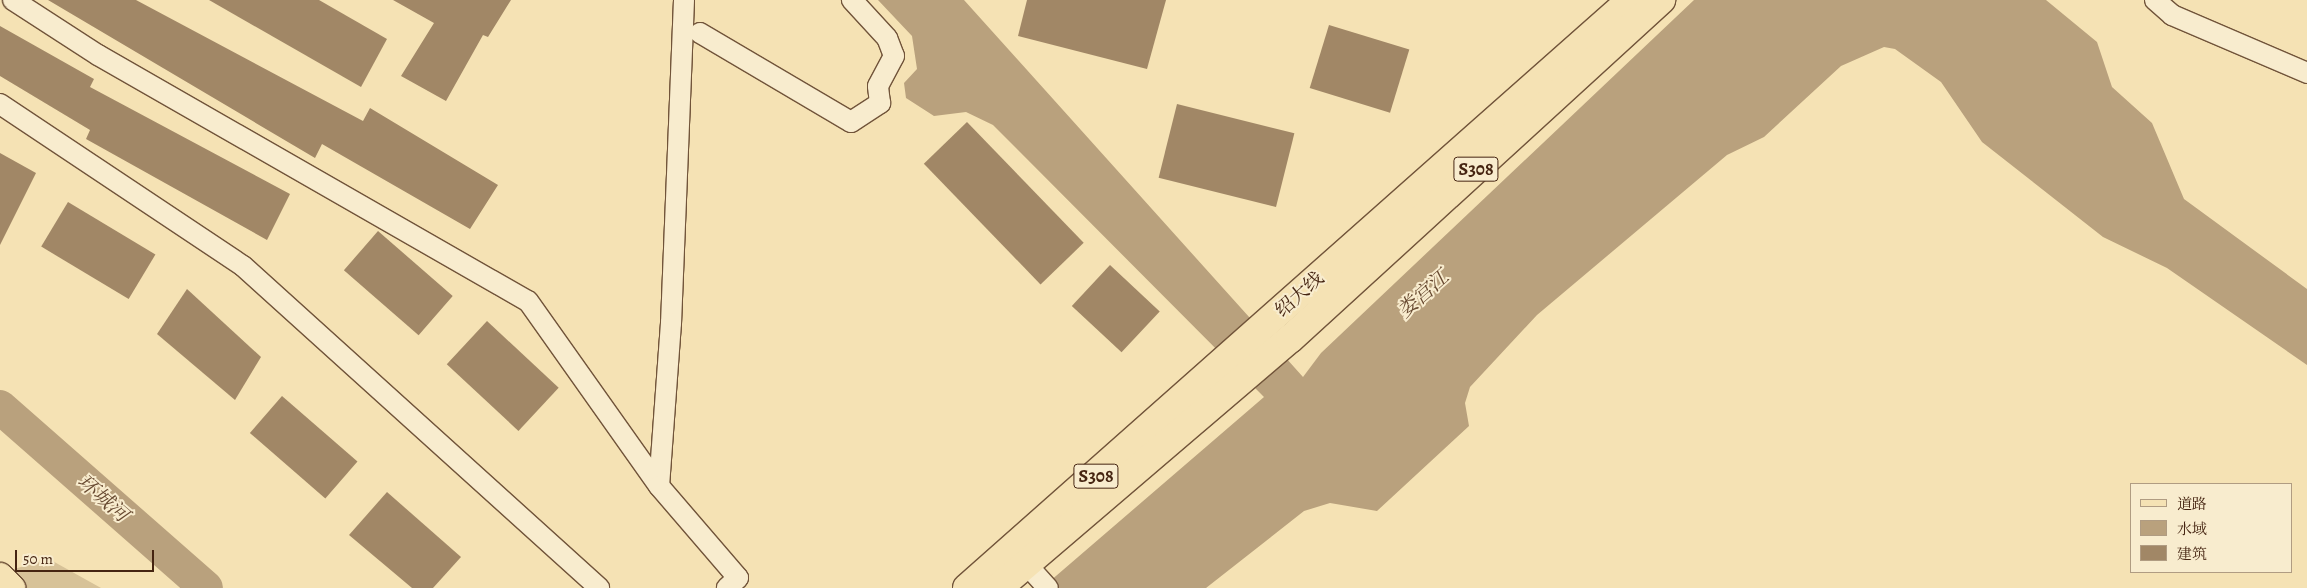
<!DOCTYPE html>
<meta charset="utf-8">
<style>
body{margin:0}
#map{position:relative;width:2307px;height:588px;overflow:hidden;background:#f5e2b4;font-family:Alegreya,"Noto Serif SC",serif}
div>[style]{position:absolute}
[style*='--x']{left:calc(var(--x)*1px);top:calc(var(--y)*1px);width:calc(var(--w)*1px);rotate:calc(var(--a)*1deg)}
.green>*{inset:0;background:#d7c298}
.water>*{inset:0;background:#b9a17d}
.river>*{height:34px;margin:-17px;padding:0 17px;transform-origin:17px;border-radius:17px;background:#b9a17d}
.building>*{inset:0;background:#a18766;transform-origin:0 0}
.roads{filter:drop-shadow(1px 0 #71543a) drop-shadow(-1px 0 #71543a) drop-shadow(0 1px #71543a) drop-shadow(0 -1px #71543a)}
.street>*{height:20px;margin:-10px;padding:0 10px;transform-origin:10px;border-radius:10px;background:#f8ecce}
.primary>*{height:28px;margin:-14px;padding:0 14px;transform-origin:14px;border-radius:14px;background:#f5e2b4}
.highway>*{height:28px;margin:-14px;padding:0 14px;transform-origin:14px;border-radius:14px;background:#f5e2b4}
span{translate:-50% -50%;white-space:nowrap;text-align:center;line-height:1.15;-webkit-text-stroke:4px #f8ecce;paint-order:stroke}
.shield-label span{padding:1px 4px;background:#f8ecce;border:1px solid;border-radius:4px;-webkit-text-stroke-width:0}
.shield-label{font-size:18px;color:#452411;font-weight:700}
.street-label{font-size:19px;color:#452411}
.water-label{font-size:20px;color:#684a31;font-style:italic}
.legend{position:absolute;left:2130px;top:483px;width:162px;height:90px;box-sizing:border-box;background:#f8ecce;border:1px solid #b09c82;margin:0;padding:6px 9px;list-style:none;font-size:15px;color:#452411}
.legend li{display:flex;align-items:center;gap:10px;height:25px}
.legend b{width:25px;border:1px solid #b09c82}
.scale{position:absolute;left:15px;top:550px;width:139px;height:22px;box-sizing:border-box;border:2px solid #452411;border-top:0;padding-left:6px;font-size:15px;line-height:18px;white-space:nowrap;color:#452411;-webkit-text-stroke:4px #f8ecce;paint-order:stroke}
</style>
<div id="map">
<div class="green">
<div style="clip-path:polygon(49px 559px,101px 588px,0 588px,0 573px)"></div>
</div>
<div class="water">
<div style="clip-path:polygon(878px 0,964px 0,1303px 377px,1321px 353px,1694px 0,2046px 0,2097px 42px,2112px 87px,2152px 123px,2184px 199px,2307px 289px,2307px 365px,2167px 268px,2103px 237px,1982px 142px,1941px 82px,1895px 49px,1884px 47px,1841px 66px,1764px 137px,1727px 155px,1537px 315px,1470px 387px,1465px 403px,1469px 426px,1377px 511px,1330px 503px,1304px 511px,1206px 588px,1042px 588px,1264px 397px,993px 125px,966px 112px,934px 116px,906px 98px,904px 83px,917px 69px,912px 36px)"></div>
</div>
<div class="river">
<div style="--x:0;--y:407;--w:274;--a:41.3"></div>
</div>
<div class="building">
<div style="clip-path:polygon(48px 0,136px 0,363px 121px,370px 108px,498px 185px,470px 229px,322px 144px,315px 158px)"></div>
<div style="clip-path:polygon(209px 0,319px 0,387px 39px,361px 87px)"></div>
<div style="clip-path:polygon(393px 0,511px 0,488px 37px,483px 35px,446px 101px,401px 76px,434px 23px)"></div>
<div style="clip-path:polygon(1027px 0,1166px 0,1147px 69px,1018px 36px)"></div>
<div style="left:1329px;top:25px;width:84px;height:66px;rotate:17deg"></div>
<div style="clip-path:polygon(0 26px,94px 79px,90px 87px,290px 194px,267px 240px,86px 139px,90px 130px,0 76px)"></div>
<div style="left:1177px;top:104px;width:121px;height:76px;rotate:14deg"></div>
<div style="left:967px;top:122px;width:168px;height:60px;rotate:46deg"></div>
<div style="clip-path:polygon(0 153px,36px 173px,0 245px)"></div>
<div style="left:68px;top:202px;width:102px;height:52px;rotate:31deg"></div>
<div style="left:378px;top:231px;width:99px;height:52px;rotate:41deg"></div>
<div style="left:1110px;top:265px;width:68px;height:56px;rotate:43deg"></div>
<div style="clip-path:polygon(187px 289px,261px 357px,235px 400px,157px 334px)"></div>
<div style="left:487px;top:321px;width:98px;height:59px;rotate:43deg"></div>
<div style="left:282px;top:396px;width:100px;height:49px;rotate:41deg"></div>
<div style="clip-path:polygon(387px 492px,461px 557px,433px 588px,412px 588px,349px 535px)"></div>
</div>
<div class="roads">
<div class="street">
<div style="--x:13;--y:0;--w:101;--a:32.9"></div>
<div style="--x:98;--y:55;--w:495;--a:29.8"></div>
<div style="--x:528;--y:301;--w:227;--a:54.7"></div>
<div style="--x:684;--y:0;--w:323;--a:92.3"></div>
<div style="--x:671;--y:323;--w:163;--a:94.2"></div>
<div style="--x:659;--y:486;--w:121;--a:49.3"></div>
<div style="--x:738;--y:578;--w:15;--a:138"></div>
<div style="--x:2155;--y:0;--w:23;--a:41"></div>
<div style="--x:2172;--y:15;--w:147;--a:23.2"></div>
<div style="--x:700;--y:33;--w:175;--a:30.5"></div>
<div style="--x:851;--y:122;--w:35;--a:-33"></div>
<div style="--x:880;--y:103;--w:17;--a:-97"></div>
<div style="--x:878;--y:86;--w:34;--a:-62"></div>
<div style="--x:894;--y:56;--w:19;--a:-111"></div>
<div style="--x:887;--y:38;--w:52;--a:-132.6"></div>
<div style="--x:0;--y:104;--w:292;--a:33.7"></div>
<div style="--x:243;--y:266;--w:480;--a:42.1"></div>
<div style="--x:1027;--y:565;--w:31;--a:48"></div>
</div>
<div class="primary">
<div style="--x:967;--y:588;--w:887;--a:-41.53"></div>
<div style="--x:998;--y:588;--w:384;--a:-40.5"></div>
<div style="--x:1290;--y:339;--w:503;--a:-42.42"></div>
</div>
<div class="highway">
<div style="--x:0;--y:577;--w:16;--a:45"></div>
</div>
</div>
<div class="shield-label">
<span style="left:1476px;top:169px">S308</span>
<span style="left:1096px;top:476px">S308</span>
</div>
<div class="street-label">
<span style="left:1300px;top:295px;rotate:-42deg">绍大线</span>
</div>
<div class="water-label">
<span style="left:1423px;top:294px;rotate:-41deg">娄宫江</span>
<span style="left:103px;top:498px;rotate:41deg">环城河</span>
</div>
<ul class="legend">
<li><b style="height:6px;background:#f5e2b4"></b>道路</li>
<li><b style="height:14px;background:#b9a17d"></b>水域</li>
<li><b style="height:14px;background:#a18766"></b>建筑</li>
</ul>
<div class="scale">50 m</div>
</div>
